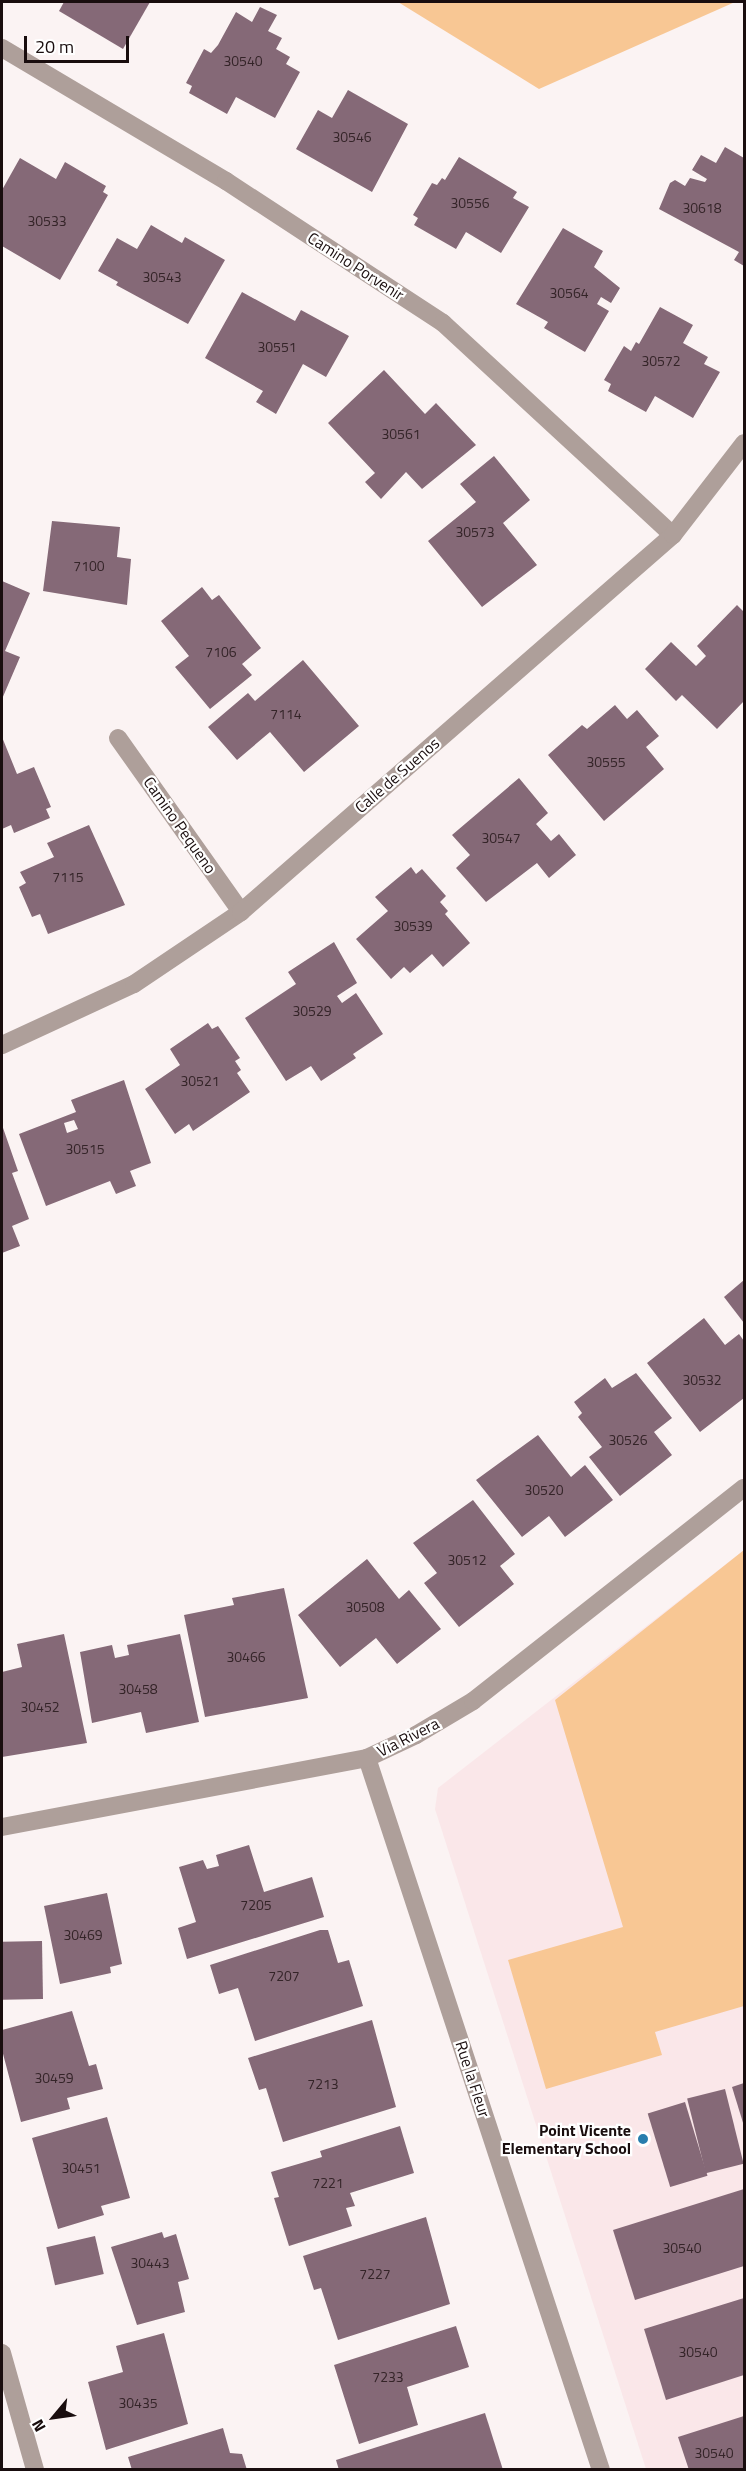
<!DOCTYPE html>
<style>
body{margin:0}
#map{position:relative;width:746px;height:2471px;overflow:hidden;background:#fbf3f3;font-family:"Titillium Web",sans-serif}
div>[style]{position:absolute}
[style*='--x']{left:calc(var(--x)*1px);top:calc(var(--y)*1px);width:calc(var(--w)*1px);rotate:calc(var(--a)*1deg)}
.built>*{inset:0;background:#fae7e9}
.green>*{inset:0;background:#f8c794}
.building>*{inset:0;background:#856977;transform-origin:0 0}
.minor>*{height:18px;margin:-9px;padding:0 9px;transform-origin:9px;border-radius:9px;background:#ae9f9a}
.dots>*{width:16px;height:16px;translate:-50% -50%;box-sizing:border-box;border:3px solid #fff;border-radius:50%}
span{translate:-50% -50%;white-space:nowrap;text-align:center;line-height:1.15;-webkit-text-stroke:4.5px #fff;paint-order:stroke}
.number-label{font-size:14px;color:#342428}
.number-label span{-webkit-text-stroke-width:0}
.street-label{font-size:16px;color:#190d0e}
.poi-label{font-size:16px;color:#190d0e;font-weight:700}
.right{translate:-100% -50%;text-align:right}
.frame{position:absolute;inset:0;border:3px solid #190d0e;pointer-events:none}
.north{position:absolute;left:24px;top:2387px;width:60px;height:60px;-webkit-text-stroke:4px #fff;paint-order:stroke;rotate:241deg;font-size:16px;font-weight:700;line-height:24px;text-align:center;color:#190d0e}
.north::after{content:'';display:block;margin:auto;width:21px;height:27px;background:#190d0e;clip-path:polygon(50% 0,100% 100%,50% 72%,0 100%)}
.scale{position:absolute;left:24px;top:36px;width:105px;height:27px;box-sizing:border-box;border:3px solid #190d0e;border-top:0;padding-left:8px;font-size:18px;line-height:21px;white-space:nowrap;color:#190d0e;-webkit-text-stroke:4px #fff;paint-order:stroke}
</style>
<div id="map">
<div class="built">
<div style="clip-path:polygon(744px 1550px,744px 2469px,646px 2469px,435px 1809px,438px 1788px)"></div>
</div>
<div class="green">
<div style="clip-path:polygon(398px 2px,735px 2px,539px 89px)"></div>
<div style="clip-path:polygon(744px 1550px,744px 2006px,655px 2032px,662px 2055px,546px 2089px,508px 1960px,623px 1927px,555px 1700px)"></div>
</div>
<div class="building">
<div style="clip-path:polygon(64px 2px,150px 2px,123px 49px,59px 11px)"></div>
<div style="clip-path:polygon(260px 7px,277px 15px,268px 31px,282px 38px,276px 49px,290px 57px,286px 64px,300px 72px,275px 118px,236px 97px,227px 114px,189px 93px,192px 86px,186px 83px,204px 49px,211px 53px,218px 45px,236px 12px,252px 22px)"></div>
<div style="clip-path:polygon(348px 90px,408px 124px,372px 192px,296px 149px,318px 110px,332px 118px)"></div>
<div style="clip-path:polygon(725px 147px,744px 158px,744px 266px,734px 260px,739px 252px,659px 209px,670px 183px,675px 180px,685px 186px,690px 178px,705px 182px,707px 179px,692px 170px,701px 155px,716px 163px)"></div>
<div style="clip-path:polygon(459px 157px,517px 192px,513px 198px,529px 207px,501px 253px,466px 232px,456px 249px,414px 225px,418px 218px,413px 215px,432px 183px,437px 185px,442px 178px,445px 180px)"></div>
<div style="clip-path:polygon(20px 158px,56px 179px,65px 162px,106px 186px,103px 192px,108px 195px,60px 280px,2px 246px,2px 190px)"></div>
<div style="clip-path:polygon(151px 225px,182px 243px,185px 237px,225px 260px,188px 324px,116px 285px,118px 282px,98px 271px,117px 238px,137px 249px)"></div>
<div style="clip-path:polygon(563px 228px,603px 251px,594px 267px,620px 288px,611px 303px,601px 297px,597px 304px,609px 311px,585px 352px,544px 328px,548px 322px,516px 304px)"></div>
<div style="clip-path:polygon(242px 292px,295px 321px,301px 310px,349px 336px,326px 377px,303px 364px,276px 414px,256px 402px,263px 391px,205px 358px)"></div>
<div style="clip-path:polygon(660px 307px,693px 325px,683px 343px,708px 357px,704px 364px,720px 372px,693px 418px,655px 396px,646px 412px,608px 391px,611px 384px,604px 380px,624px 346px,631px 351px,636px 342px,639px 344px)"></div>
<div style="clip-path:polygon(384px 370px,425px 414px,436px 403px,476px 445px,422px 489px,406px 472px,381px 499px,365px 482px,375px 473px,328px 423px)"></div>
<div style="clip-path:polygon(494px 456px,530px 500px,503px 523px,537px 565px,482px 607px,428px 541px,476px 502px,460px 484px)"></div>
<div style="clip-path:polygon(52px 521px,120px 527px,117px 557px,131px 559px,127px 605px,43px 591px)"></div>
<div style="clip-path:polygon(2px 581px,30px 593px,5px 651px,20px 657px,2px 699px)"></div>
<div style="clip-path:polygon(202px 587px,212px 600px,219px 595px,261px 648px,242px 664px,252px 675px,210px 709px,175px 667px,189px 656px,161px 621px)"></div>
<div style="clip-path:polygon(737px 605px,744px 612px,744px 701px,717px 729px,682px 695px,676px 701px,645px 669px,671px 642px,696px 666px,706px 656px,697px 646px)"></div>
<div style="clip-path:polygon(303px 660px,359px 726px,304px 772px,270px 732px,237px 760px,208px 727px,248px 693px,255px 701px)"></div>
<div style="clip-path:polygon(615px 705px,627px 719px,637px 710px,659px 736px,646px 747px,664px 769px,604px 821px,548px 755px,582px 725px,587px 729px)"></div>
<div style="clip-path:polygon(2px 737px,17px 774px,34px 767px,51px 807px,46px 809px,50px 818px,14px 833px,11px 825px,2px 829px)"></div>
<div style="clip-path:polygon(519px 778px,548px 813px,536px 824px,551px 841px,559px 834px,576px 855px,549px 878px,537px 863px,486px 902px,456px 868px,470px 855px,452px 835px)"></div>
<div style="clip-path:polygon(89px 825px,125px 905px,48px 934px,40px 914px,32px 917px,19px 887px,26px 883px,20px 872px,54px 857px,47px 843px)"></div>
<div style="clip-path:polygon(411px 867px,416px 874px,422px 869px,446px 896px,440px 902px,448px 911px,445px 914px,470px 943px,443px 967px,432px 954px,410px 973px,404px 967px,391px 979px,356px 939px,388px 911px,375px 897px)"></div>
<div style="clip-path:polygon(334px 942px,357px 983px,337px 996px,342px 1003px,356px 993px,383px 1034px,353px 1054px,356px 1058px,321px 1081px,311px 1066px,286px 1081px,245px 1018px,296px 984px,288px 972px)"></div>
<div style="clip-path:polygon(208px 1023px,212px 1029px,218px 1026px,240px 1058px,235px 1061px,241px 1070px,237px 1073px,250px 1092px,193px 1131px,189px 1124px,175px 1134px,145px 1089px,180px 1065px,170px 1049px)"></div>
<div style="clip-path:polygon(evenodd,124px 1080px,151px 1163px,130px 1171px,136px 1186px,116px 1194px,110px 1181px,46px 1206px,19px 1134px,76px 1112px,71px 1100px,124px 1080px,74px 1120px,78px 1129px,67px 1133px,64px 1123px,74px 1120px)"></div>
<div style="clip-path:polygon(2px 1125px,18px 1171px,12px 1173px,29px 1219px,12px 1226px,20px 1246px,2px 1253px)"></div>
<div style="clip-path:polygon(744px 1280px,744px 1323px,724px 1297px)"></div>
<div style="clip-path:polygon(704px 1318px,725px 1345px,739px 1334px,744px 1341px,744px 1398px,700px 1432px,647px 1363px)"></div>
<div style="clip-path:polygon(636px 1373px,672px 1418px,654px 1432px,672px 1455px,620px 1496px,589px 1457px,602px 1447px,578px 1417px,582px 1413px,574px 1402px,605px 1378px,612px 1388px)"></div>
<div style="clip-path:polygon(538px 1435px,571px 1477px,585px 1465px,613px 1500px,565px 1537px,549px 1516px,522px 1537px,476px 1480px)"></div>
<div style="clip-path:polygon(473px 1500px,515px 1554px,500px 1566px,514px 1584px,459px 1627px,424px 1583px,437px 1573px,413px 1543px)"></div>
<div style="clip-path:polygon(367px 1559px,399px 1599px,409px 1590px,441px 1629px,397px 1664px,376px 1638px,340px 1667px,298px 1615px)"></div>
<div style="clip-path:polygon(284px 1588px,308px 1698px,205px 1717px,184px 1615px,234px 1605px,232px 1598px)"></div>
<div style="clip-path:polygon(64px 1634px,87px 1743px,2px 1757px,2px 1672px,22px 1667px,17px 1644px)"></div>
<div style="clip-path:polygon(180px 1634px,199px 1722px,146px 1733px,141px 1712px,92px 1723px,80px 1652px,112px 1645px,115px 1658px,129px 1655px,127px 1645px)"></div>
<div style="clip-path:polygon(249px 1845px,264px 1892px,312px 1877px,324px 1917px,187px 1959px,178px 1928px,196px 1922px,179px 1867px,203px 1860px,207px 1869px,219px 1866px,216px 1855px)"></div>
<div style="clip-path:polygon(107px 1893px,122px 1964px,110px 1967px,111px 1973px,60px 1984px,44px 1906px)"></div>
<div style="clip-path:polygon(320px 1930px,328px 1930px,338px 1963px,349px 1960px,363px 2006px,255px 2041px,238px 1988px,219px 1994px,210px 1965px)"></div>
<div style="left:42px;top:1941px;width:58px;height:40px;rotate:89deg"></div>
<div style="clip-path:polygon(72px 2011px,89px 2066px,96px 2064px,103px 2089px,67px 2098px,70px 2109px,21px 2122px,2px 2050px,2px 2030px)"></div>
<div style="clip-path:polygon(372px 2020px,396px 2107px,283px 2142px,266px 2088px,259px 2090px,248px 2058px)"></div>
<div style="clip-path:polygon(744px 2083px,744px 2126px,732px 2087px)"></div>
<div style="left:725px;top:2089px;width:77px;height:39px;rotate:76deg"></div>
<div style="left:685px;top:2102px;width:77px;height:39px;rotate:73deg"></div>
<div style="clip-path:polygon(107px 2117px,130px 2198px,101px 2206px,104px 2215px,58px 2229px,32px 2138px)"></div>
<div style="clip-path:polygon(400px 2126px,414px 2173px,350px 2193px,355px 2206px,346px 2208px,352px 2226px,289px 2246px,274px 2198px,279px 2197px,271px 2172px,322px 2157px,320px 2151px)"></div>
<div style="clip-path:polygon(744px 2189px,744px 2266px,635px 2300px,613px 2230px)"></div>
<div style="clip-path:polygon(426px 2217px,450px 2304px,338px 2340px,321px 2288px,314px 2290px,303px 2256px)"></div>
<div style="clip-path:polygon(162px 2232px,164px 2238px,176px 2234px,189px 2279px,178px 2282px,185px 2312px,137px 2325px,111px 2247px)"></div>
<div style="left:95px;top:2236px;width:39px;height:50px;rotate:77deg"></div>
<div style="clip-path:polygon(744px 2298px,744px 2375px,666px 2400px,644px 2329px)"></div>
<div style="clip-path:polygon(456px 2326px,469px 2367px,407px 2387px,418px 2425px,359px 2444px,334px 2365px)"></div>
<div style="clip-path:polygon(164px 2333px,188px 2424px,106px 2450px,88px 2382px,123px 2372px,116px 2346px)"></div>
<div style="clip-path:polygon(485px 2413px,503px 2470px,339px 2470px,336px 2460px)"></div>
<div style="clip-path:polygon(744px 2416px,744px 2470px,689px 2470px,678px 2437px)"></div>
<div style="clip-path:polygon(223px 2428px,230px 2453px,242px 2454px,247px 2470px,132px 2470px,128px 2457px)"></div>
</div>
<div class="minor">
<div style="--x:2;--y:48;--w:261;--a:30.7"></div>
<div style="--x:226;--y:181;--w:259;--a:33.2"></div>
<div style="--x:443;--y:323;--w:313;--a:42.7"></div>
<div style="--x:118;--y:738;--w:213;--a:54.7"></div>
<div style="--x:2;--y:1045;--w:145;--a:-24.8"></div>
<div style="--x:134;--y:984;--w:129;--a:-33.9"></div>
<div style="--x:241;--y:912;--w:573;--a:-41.11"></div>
<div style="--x:673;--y:535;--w:116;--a:-52.3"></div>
<div style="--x:367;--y:1758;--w:749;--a:71.81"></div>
<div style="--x:2;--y:1827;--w:371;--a:-10.7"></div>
<div style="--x:367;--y:1758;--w:54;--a:-25.1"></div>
<div style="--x:416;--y:1735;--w:66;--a:-30.8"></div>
<div style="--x:473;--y:1701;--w:345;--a:-38.2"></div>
<div style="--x:2;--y:2353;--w:122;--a:74.2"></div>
</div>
<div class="dots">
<div style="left:643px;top:2139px;background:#287dad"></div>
</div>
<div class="number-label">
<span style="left:243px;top:61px">30540</span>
<span style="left:352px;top:137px">30546</span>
<span style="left:470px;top:203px">30556</span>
<span style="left:702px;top:208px">30618</span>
<span style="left:47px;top:221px">30533</span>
<span style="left:162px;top:277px">30543</span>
<span style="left:569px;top:293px">30564</span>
<span style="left:277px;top:347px">30551</span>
<span style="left:661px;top:361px">30572</span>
<span style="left:401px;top:434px">30561</span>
<span style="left:475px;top:532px">30573</span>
<span style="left:89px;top:566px">7100</span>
<span style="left:221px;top:652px">7106</span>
<span style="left:286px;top:714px">7114</span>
<span style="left:606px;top:762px">30555</span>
<span style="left:501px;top:838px">30547</span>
<span style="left:68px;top:877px">7115</span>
<span style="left:413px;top:926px">30539</span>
<span style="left:312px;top:1011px">30529</span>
<span style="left:200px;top:1081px">30521</span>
<span style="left:85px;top:1149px">30515</span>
<span style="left:702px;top:1380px">30532</span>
<span style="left:628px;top:1440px">30526</span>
<span style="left:544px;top:1490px">30520</span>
<span style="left:467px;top:1560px">30512</span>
<span style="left:365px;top:1607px">30508</span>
<span style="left:246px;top:1657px">30466</span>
<span style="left:138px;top:1689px">30458</span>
<span style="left:40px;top:1707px">30452</span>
<span style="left:256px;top:1905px">7205</span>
<span style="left:83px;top:1935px">30469</span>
<span style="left:284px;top:1976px">7207</span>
<span style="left:54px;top:2078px">30459</span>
<span style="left:323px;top:2084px">7213</span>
<span style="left:81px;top:2168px">30451</span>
<span style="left:328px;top:2183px">7221</span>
<span style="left:682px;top:2248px">30540</span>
<span style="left:150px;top:2263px">30443</span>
<span style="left:375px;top:2274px">7227</span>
<span style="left:698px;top:2352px">30540</span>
<span style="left:388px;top:2377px">7233</span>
<span style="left:138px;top:2403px">30435</span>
<span style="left:714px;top:2453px">30540</span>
</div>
<div class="street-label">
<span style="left:356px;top:266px;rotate:33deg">Camino Porvenir</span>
<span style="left:397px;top:775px;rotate:-41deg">Calle de Suenos</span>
<span style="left:180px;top:825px;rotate:55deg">Camino Pequeno</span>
<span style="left:408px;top:1737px;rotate:-27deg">Via Rivera</span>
<span style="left:473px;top:2079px;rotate:72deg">Rue la Fleur</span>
</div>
<div class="poi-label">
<span class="right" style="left:631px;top:2139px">Point Vicente<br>Elementary School</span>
</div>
<div class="frame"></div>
<div class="north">N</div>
<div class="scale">20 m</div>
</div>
